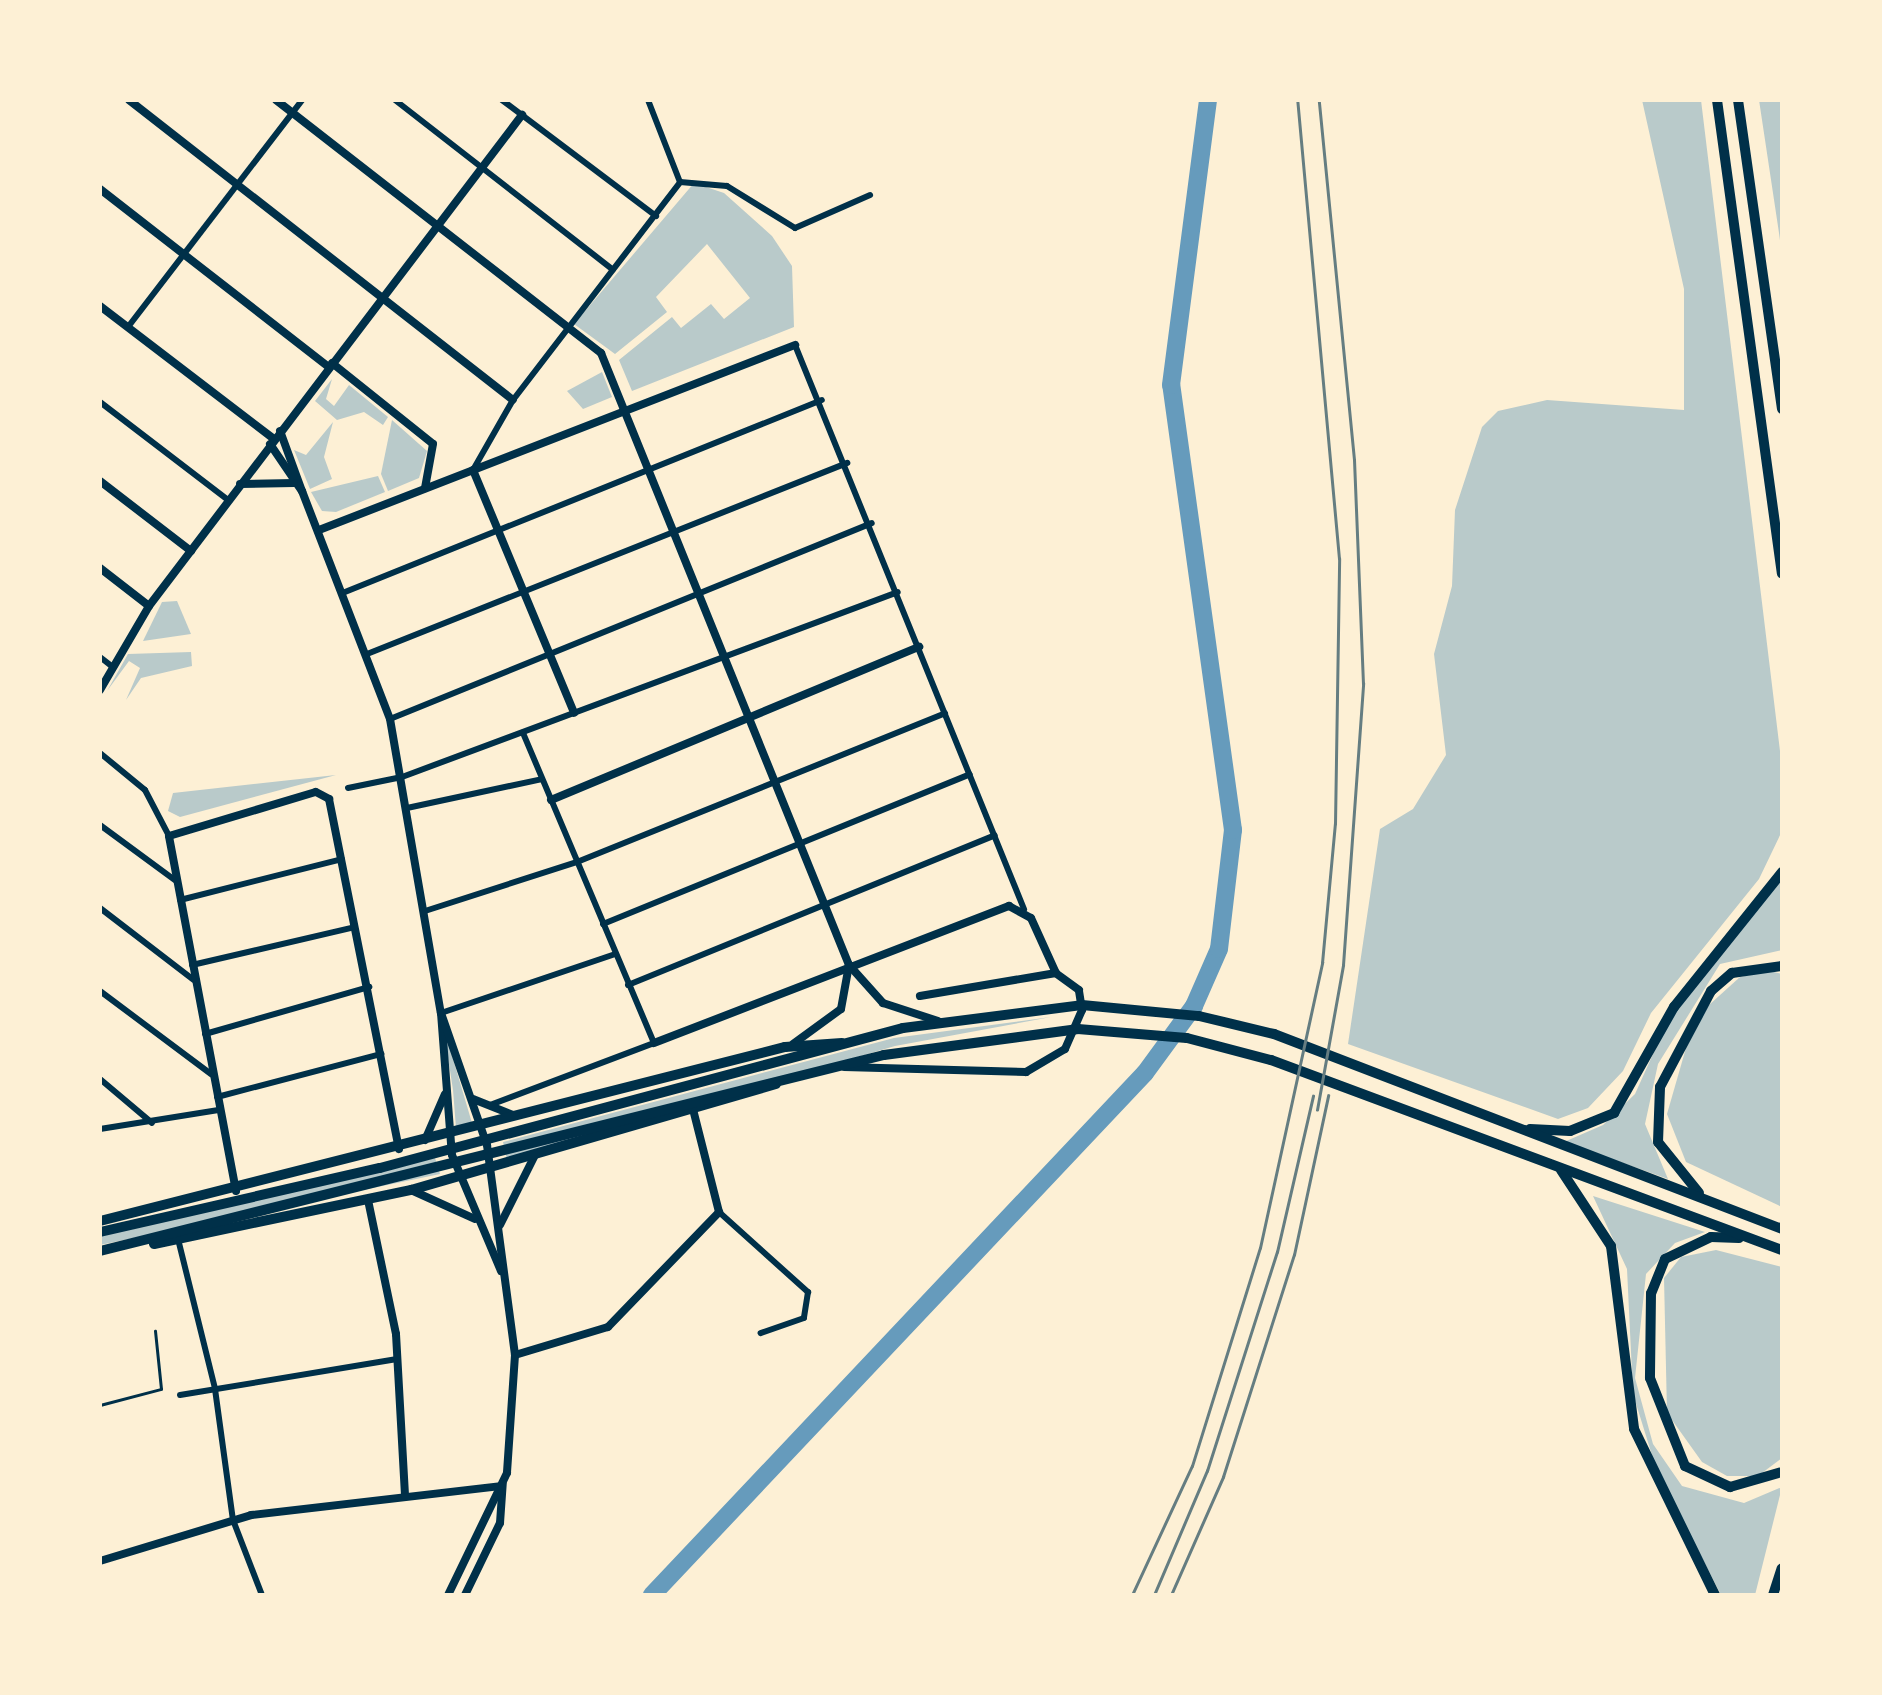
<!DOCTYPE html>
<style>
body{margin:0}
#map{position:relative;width:1882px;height:1695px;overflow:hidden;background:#fdf0d5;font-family:Inter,sans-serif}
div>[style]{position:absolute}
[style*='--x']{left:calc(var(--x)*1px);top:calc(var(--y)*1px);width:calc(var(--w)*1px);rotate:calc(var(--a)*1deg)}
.green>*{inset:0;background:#b9caca}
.river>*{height:18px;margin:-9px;padding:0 9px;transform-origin:9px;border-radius:9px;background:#669bbc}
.service>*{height:2.5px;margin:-1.25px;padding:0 1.25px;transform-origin:1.25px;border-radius:1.25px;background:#003049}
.minor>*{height:6px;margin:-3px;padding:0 3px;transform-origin:3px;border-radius:3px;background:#003049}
.tertiary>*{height:8px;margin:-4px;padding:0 4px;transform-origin:4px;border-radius:4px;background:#003049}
.primary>*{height:10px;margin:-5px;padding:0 5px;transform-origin:5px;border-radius:5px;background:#003049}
.rail>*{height:2.5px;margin:-1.25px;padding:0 1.25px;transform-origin:1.25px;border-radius:1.25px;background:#657d81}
span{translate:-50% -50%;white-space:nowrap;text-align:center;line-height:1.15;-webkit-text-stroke:9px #fdf0d5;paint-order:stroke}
.frame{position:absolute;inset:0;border:102px solid #fdf0d5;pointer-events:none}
</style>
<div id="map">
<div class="green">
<div style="clip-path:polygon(1642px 100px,1701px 100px,1780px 751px,1782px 831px,1759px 879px,1651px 1013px,1623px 1071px,1588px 1108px,1558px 1119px,1348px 1044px,1380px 829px,1413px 809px,1446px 755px,1434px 654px,1452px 586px,1455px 510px,1482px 427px,1498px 411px,1547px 400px,1684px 410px,1684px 289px)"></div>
<div style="clip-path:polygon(1759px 100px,1782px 100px,1782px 255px,1779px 233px)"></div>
<div style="clip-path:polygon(694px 183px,724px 193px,772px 236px,792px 266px,794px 327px,632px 391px,619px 360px,672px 317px,681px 328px,711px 304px,724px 319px,750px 298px,707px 244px,656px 297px,667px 312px,615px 354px,574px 324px)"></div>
<div style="clip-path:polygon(602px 372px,612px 397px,583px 409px,567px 391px)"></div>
<div style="clip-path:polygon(332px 379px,326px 399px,334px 406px,349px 385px,388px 417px,383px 425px,364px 412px,337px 420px,315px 401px)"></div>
<div style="clip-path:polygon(392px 420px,427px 451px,419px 478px,388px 491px,381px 474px)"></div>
<div style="clip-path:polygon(333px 422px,324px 457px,332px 479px,310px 489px,294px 450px,306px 455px)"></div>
<div style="clip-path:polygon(378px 476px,385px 492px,336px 512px,322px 511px,311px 492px)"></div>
<div style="clip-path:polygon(177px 601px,191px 634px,143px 641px,162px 602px)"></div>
<div style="clip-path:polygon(191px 652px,192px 666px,141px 678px,126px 700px,140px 668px,129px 661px,107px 691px,128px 654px)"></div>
<div style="clip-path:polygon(336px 775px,180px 817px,168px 811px,173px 793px)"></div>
<div style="clip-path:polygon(1782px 876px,1782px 950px,1720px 964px,1658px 1064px,1645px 1124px,1668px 1179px,1564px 1142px,1603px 1125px,1635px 1094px,1667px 1023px)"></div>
<div style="clip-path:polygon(1770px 971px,1782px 974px,1782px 1207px,1686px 1162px,1667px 1114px,1688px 1041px,1709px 1005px,1740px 977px)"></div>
<div style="clip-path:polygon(1051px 1017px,895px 1046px,507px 1160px,503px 1142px,894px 1038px)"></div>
<div style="clip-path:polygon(443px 1025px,472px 1123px,456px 1128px,453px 1090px)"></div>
<div style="clip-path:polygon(435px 1158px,440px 1174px,100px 1245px,100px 1236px)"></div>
<div style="clip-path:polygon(1593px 1196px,1705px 1232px,1675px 1243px,1646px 1274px,1635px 1378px,1653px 1444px,1682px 1486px,1744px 1503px,1782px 1487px,1755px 1595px,1721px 1595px,1656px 1468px,1633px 1394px,1627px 1269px)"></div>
<div style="clip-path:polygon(1716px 1250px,1782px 1267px,1782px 1458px,1758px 1476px,1727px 1476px,1702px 1462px,1667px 1413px,1664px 1278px,1681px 1257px)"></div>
</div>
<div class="river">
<div style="--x:652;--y:1595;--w:718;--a:-46.64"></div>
<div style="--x:1145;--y:1073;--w:83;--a:-53.8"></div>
<div style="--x:1194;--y:1006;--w:62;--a:-66.3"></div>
<div style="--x:1219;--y:949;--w:120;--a:-83.3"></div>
<div style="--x:1233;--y:830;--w:449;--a:-97.9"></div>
<div style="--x:1171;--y:385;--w:287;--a:-82.6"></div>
</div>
<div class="service">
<div style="--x:100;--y:1405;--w:63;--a:-14.7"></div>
<div style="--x:161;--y:1389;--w:58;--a:-95.9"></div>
</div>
<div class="minor">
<div style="--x:395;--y:100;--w:276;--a:37.9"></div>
<div style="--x:502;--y:100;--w:193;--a:37"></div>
<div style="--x:648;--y:100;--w:88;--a:68.7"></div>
<div style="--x:128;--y:327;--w:286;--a:-52.5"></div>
<div style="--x:795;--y:345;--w:609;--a:67.9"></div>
<div style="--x:100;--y:402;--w:161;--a:37.4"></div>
<div style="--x:473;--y:470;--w:81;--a:-60.3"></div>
<div style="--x:513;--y:400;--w:275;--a:-52.5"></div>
<div style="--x:680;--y:182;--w:47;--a:4.9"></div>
<div style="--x:727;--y:186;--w:80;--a:31.7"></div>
<div style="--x:795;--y:228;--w:82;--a:-23.7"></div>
<div style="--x:345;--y:592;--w:514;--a:-21.93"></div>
<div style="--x:367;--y:654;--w:517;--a:-21.7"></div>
<div style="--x:100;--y:657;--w:16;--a:38"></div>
<div style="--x:390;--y:719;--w:520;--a:-22.13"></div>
<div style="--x:100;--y:753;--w:58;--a:39.4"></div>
<div style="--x:145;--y:790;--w:52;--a:62.4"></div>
<div style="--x:348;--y:788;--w:55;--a:-11.5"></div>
<div style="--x:402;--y:777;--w:529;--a:-20.45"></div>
<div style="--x:407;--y:808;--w:138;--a:-12.1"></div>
<div style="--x:100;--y:825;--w:93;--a:36.3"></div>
<div style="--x:180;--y:900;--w:167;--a:-14.2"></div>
<div style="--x:100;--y:908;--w:118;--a:37.5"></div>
<div style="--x:425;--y:911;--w:160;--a:-17.9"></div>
<div style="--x:577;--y:862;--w:397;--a:-22"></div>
<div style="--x:603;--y:924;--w:396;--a:-22.2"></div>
<div style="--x:192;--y:965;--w:167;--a:-13.1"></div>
<div style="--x:628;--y:985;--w:396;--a:-22.2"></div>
<div style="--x:100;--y:991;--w:139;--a:36.8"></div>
<div style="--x:441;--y:1013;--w:184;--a:-18.7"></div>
<div style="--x:205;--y:1034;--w:171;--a:-16"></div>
<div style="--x:100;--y:1079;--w:68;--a:40.2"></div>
<div style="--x:217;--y:1097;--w:170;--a:-14.7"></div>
<div style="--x:490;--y:1105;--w:175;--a:-20.7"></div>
<div style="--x:654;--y:1043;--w:337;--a:-112.9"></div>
<div style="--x:100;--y:1129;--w:120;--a:-9.1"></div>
<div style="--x:719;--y:1212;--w:120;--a:42"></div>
<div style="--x:808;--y:1292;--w:26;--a:99"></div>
<div style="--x:804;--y:1318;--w:46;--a:160.8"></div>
<div style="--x:179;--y:1243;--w:150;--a:76.1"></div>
<div style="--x:215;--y:1389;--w:132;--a:82.2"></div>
<div style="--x:233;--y:1520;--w:80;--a:68.9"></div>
<div style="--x:180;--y:1395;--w:220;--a:-9.4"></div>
</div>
<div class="tertiary">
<div style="--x:129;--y:100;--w:487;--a:38"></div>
<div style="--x:276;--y:100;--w:412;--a:37.9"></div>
<div style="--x:601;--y:353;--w:660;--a:67.94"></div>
<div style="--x:849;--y:965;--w:51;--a:48.2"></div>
<div style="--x:883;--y:1003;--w:58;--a:18.1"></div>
<div style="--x:100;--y:189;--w:290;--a:37.9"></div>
<div style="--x:100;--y:306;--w:219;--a:37.4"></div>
<div style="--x:332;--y:363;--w:129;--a:38.7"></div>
<div style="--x:433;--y:444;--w:45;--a:100.3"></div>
<div style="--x:270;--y:444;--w:57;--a:55.8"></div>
<div style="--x:302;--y:491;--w:64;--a:-110.1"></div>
<div style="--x:473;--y:470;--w:263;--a:67.4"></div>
<div style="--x:100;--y:481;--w:115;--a:37.6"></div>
<div style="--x:240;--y:484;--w:54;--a:-1.1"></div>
<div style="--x:302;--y:491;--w:244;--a:68.9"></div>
<div style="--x:390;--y:719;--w:298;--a:80.2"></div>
<div style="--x:441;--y:1013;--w:142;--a:85.6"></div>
<div style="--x:452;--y:1155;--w:126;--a:67.1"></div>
<div style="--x:319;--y:530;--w:511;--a:-21.24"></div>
<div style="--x:100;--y:568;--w:62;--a:37.8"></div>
<div style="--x:100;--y:690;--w:97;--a:-59.7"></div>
<div style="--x:149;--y:606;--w:617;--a:-52.78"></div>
<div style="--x:551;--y:800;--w:399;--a:-22.6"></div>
<div style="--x:441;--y:1013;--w:140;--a:70.8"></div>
<div style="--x:487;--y:1145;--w:212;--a:82.4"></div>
<div style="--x:515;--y:1355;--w:118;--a:93.9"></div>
<div style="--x:507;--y:1473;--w:136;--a:115.8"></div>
<div style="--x:654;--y:1043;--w:381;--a:-21.1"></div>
<div style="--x:1009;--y:906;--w:25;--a:29"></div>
<div style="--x:1031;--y:918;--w:60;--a:65.6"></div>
<div style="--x:793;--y:1044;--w:59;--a:-36.1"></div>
<div style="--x:841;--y:1009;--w:45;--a:-79.7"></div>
<div style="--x:844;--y:1067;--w:182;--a:1.6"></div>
<div style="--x:1026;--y:1072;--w:45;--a:-30.5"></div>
<div style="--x:1065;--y:1049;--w:43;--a:-66.4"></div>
<div style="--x:1082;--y:1010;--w:20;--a:-99"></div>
<div style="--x:1079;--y:990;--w:29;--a:-144"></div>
<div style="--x:1056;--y:973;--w:138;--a:170.4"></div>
<div style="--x:473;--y:1099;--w:43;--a:21.8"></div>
<div style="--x:425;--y:1140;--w:50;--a:-66.5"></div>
<div style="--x:411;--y:1190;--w:70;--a:24.4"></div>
<div style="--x:236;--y:1191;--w:361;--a:-100.7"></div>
<div style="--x:169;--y:836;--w:153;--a:-16.7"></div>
<div style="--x:316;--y:792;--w:15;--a:28"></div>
<div style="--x:329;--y:799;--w:357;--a:78.7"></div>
<div style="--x:368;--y:1200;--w:137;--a:78.2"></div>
<div style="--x:396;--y:1334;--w:162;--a:86.8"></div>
<div style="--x:500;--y:1225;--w:76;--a:-63.4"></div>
<div style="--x:515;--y:1355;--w:97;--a:-16.8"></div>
<div style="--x:608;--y:1327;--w:160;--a:-46"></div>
<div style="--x:719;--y:1212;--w:102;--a:-104.2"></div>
<div style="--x:100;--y:1561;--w:158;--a:-16.9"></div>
<div style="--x:251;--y:1515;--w:251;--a:-6.6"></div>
<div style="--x:465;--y:1595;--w:80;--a:-64.1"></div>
<div style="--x:500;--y:1523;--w:39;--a:-86"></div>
</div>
<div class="primary">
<div style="--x:1717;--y:100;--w:478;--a:82.2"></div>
<div style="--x:1738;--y:100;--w:312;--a:81.9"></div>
<div style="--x:1530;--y:1129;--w:40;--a:2.9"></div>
<div style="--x:1570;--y:1131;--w:48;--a:-22.2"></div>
<div style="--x:1614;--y:1113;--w:122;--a:-60.5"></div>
<div style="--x:1674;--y:1007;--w:173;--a:-51.3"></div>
<div style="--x:1561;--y:1170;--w:91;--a:56.7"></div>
<div style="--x:1611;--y:1246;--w:184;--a:82.8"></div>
<div style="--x:1634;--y:1429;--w:185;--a:64"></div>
<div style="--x:1699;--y:1193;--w:65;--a:-128.8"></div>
<div style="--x:1658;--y:1142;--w:55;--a:-87.9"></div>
<div style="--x:1660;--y:1087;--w:109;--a:-62"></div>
<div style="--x:1711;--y:991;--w:28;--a:-41"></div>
<div style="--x:1732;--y:973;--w:50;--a:-8"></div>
<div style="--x:100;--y:1221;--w:707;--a:-14.25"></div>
<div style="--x:785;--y:1047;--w:57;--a:-4"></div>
<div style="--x:100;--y:1232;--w:287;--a:-12.9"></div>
<div style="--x:380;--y:1168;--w:541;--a:-14.99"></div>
<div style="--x:903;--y:1028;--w:180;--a:-7.3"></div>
<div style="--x:1082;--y:1005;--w:118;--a:5.4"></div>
<div style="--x:1199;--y:1016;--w:77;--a:13.5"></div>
<div style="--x:1274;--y:1034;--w:544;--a:21"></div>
<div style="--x:1739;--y:1238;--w:28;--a:-178"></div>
<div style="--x:1711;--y:1237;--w:51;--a:154.4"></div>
<div style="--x:1665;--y:1259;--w:37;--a:112"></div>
<div style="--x:1651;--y:1293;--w:85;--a:90.7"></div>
<div style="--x:1650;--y:1378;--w:95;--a:68.3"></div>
<div style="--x:1685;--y:1466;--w:50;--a:25"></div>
<div style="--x:1730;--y:1487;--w:54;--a:-16.1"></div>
<div style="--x:154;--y:1244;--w:263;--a:-11.9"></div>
<div style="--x:411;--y:1190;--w:380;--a:-16.2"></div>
<div style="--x:100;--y:1251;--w:808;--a:-14.04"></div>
<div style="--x:884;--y:1055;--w:196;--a:-7.6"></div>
<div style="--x:1078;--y:1029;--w:109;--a:4.7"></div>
<div style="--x:1187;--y:1038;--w:87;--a:14.7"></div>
<div style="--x:1271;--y:1060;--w:545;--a:20.4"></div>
<div style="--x:1773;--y:1595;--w:28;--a:-72"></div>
</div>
<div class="rail">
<div style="--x:1317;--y:1110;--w:147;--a:-79.8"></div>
<div style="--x:1343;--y:965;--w:282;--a:-85.9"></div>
<div style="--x:1363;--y:684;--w:224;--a:-92.3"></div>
<div style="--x:1354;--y:460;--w:362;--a:-95.6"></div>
<div style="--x:1132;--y:1595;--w:142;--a:-65.1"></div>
<div style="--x:1192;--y:1466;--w:228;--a:-72.7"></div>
<div style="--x:1260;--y:1248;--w:292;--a:-77.7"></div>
<div style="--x:1322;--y:963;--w:140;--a:-84.7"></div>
<div style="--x:1335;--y:824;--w:265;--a:-89.1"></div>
<div style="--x:1339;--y:559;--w:461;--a:-95.2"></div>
<div style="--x:1154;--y:1595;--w:135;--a:-66.9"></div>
<div style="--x:1207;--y:1471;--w:230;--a:-72.3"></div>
<div style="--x:1277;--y:1252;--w:160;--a:-77"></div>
<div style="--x:1171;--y:1595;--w:129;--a:-66.2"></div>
<div style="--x:1223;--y:1477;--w:233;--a:-72.3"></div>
<div style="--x:1294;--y:1255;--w:163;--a:-77.9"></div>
</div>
<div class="frame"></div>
</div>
